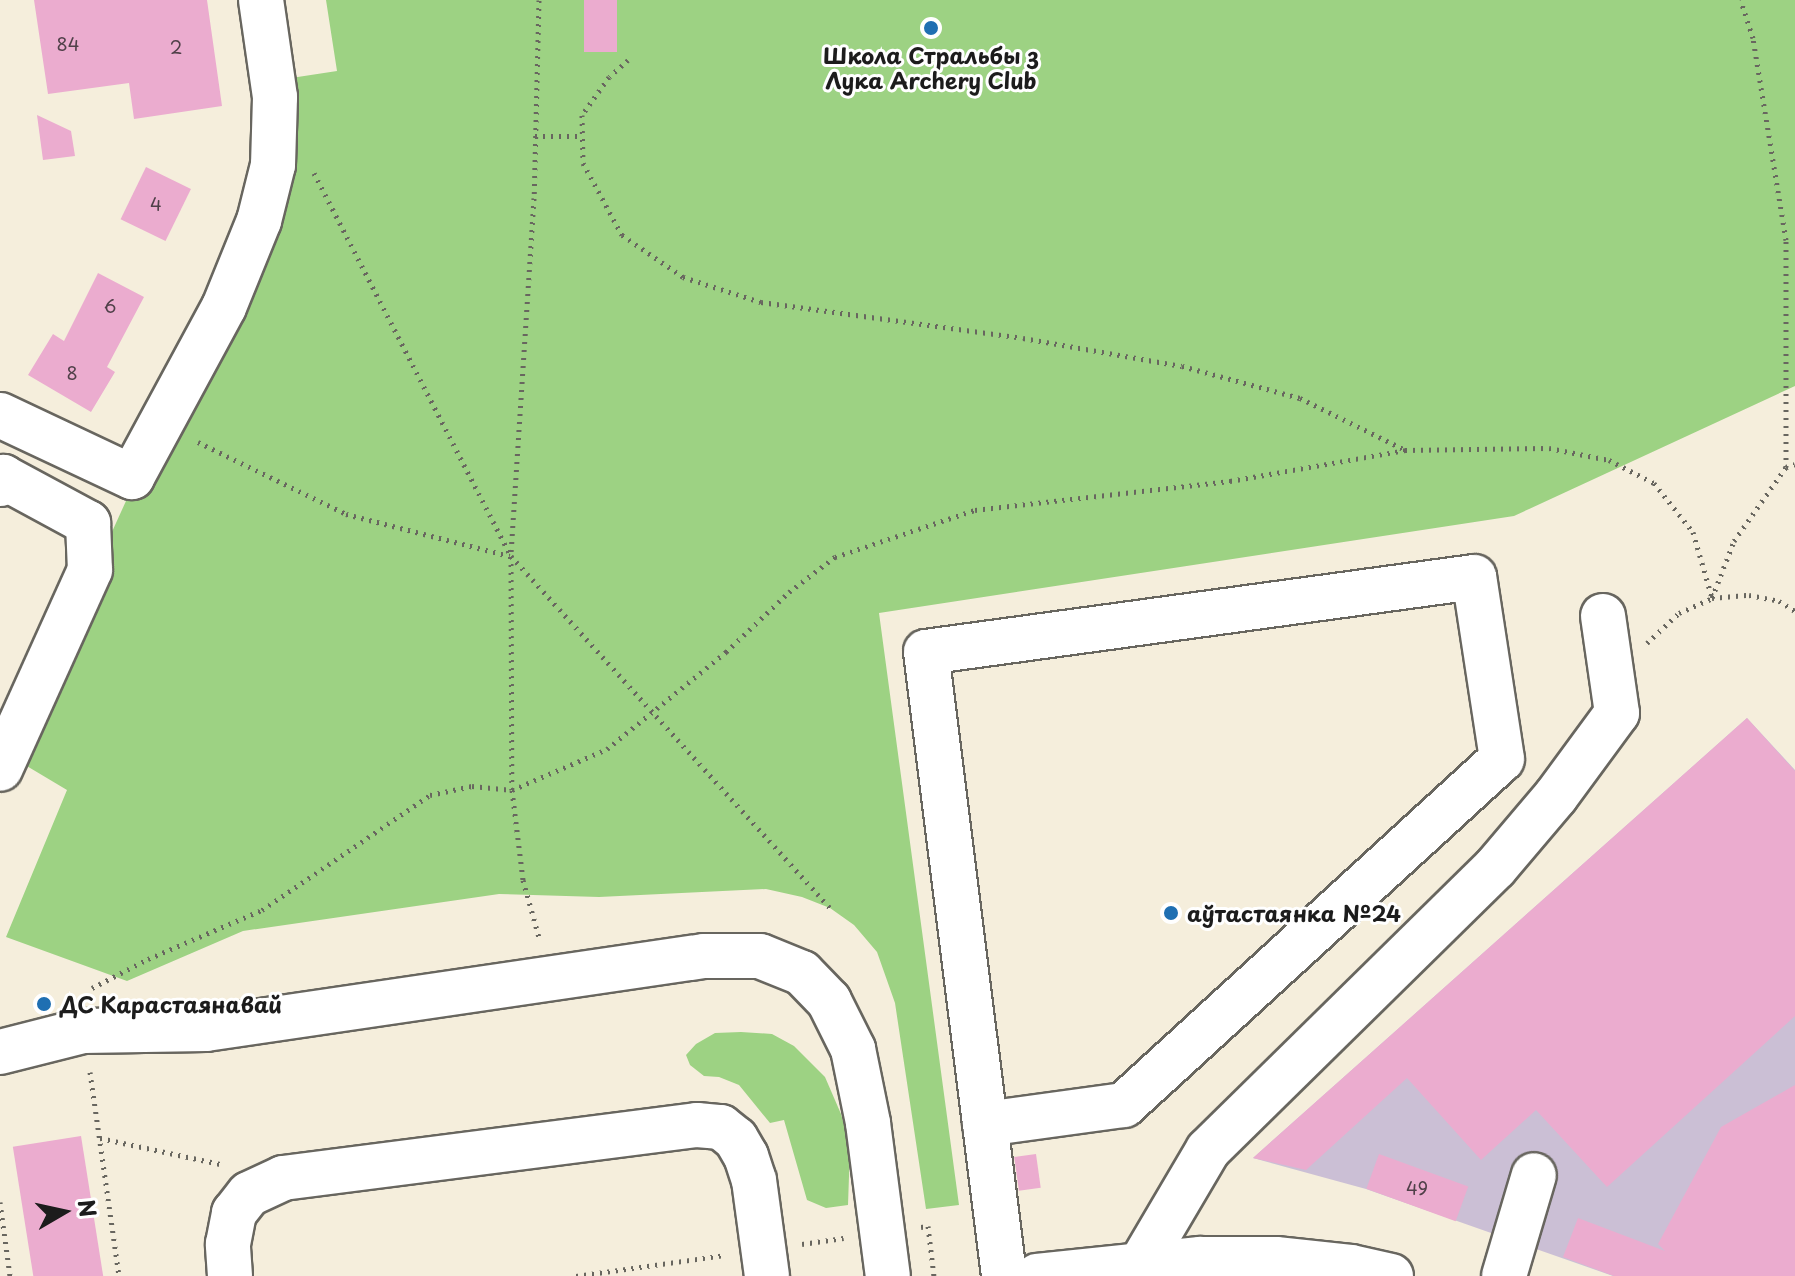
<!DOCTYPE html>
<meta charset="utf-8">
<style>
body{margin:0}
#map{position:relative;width:1795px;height:1276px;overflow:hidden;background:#f5eedc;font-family:"Playpen Sans",sans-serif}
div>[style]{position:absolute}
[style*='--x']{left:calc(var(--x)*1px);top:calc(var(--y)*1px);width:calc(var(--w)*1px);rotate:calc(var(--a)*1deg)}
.industrial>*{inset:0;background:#cbbfd5}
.green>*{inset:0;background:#9dd283}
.building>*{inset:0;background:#ebaccf;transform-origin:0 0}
.path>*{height:5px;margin-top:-2.5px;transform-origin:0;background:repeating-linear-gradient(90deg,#68665f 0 2px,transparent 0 8px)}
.roads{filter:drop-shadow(2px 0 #68665f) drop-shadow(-2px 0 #68665f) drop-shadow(0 2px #68665f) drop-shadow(0 -2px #68665f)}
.minor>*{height:44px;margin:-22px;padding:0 22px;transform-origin:22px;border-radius:22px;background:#fff}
.dots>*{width:22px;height:22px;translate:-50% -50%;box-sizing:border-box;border:4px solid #fff;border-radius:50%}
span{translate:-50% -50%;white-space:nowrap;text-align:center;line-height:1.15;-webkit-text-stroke:6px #fff;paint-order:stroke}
.number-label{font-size:18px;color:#504049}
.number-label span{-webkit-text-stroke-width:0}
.poi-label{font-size:22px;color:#1c1c1c;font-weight:700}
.left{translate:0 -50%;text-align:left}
.north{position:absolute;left:24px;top:1172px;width:80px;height:80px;-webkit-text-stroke:6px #fff;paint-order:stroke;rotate:81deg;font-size:22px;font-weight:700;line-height:32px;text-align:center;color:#1c1c1c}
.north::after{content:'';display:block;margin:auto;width:28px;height:36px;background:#1c1c1c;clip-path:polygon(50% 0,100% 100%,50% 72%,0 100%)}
</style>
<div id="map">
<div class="industrial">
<div style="clip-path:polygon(1747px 718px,1795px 770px,1795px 1276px,1613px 1276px,1366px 1189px,1253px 1158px)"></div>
</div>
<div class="green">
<div style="clip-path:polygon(326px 0,1795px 0,1795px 386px,1514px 516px,879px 613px,959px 1205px,926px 1209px,895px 1003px,877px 952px,854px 925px,830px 908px,802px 897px,766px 889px,599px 897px,499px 894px,243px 931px,127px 981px,6px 937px,67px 790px,10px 756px,136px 479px,228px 309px,278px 80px,337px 71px)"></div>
<div style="clip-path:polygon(741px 1032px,772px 1034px,794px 1046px,825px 1077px,841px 1114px,850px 1147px,848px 1205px,826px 1208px,807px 1200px,784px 1120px,770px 1123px,739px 1085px,719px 1077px,704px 1076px,690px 1065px,686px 1055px,696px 1044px,715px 1033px)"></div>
</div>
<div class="building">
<div style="clip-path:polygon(34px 0,207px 0,222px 106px,134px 119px,129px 83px,48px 94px)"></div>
<div style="left:584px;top:0;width:33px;height:52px"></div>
<div style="clip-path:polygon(37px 115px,71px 131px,75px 156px,43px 160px)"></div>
<div style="left:146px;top:167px;width:50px;height:58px;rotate:26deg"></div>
<div style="clip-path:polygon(98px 273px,144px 297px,107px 367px,115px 372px,91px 412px,28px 375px,53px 334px,64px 341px)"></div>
<div style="clip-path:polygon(1747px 718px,1795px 771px,1795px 1016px,1607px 1187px,1536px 1110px,1481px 1160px,1407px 1078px,1306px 1170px,1253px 1158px)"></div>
<div style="clip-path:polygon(1795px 1085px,1795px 1276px,1614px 1276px,1563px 1257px,1578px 1218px,1665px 1251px,1658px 1244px,1721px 1127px)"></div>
<div style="left:81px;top:1136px;width:142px;height:69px;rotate:81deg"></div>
<div style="left:1036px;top:1154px;width:34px;height:22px;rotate:82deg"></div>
<div style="left:1379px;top:1154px;width:95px;height:37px;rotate:20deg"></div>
</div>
<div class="path">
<div style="--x:539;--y:0;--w:198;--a:91.4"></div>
<div style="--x:534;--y:198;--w:359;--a:93.7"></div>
<div style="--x:511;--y:556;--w:234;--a:89.8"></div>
<div style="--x:512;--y:790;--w:91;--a:83"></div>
<div style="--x:523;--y:880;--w:63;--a:74.4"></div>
<div style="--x:628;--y:60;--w:25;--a:138"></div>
<div style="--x:609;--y:77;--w:47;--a:125.4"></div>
<div style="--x:582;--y:115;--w:48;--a:88.8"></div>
<div style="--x:583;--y:163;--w:82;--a:61.6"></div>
<div style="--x:622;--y:235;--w:74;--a:34.5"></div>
<div style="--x:683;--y:277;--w:82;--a:17.8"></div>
<div style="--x:761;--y:302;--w:264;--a:7.8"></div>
<div style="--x:1023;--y:338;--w:161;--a:10"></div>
<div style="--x:1182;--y:366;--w:122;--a:15.2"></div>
<div style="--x:1300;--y:398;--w:117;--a:26.3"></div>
<div style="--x:1405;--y:450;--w:144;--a:-0.8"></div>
<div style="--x:1549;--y:448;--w:61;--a:11.3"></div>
<div style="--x:1609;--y:460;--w:51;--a:27.1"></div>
<div style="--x:1654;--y:483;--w:63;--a:51.5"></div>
<div style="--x:1693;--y:532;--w:69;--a:73.9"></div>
<div style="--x:1712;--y:598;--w:37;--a:-5"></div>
<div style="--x:1749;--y:595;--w:31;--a:11"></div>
<div style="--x:1779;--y:601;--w:19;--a:32"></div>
<div style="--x:535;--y:136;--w:47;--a:0"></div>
<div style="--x:314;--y:173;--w:431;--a:62.8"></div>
<div style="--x:511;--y:556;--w:475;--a:47.8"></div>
<div style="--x:198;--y:442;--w:165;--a:25.9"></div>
<div style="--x:346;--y:514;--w:169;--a:14.4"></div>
<div style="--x:1786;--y:467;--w:9;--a:-18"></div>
<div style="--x:1647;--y:643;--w:44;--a:-43.2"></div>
<div style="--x:1679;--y:613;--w:36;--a:-24"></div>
<div style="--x:1712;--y:598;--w:61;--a:-68.9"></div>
<div style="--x:1734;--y:541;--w:90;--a:-54.9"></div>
<div style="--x:1786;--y:467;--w:227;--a:-90"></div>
<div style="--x:1786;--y:240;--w:205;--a:-99.3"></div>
<div style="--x:1753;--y:38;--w:40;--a:-108"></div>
<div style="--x:92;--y:988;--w:63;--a:-27.4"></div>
<div style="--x:148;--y:959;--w:124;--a:-23.3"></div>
<div style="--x:262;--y:910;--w:204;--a:-34.4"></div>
<div style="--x:430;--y:795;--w:43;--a:-12.1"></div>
<div style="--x:472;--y:786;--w:40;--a:5.7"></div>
<div style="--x:512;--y:790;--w:103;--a:-23.3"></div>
<div style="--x:607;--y:749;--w:154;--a:-39.2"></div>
<div style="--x:726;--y:652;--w:87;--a:-43.6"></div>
<div style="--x:789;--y:592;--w:58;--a:-37.3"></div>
<div style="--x:835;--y:557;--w:148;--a:-18.6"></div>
<div style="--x:975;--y:510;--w:257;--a:-6.5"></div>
<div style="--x:1230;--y:481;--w:178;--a:-10"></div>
<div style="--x:90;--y:1072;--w:206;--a:81.9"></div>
<div style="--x:100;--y:1138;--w:123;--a:12.2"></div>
<div style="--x:0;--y:1202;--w:75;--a:82.3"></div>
<div style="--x:921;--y:1227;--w:7;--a:-8"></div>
<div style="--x:928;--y:1226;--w:50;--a:83.2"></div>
<div style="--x:802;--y:1244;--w:42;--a:-8.1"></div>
<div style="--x:576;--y:1276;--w:150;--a:-8"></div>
</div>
<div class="roads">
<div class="minor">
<div style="--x:0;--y:415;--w:146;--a:25.2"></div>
<div style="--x:132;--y:477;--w:193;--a:-61.6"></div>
<div style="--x:224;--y:307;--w:93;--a:-67.9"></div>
<div style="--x:259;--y:221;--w:58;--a:-76"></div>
<div style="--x:273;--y:165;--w:68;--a:-88.3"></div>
<div style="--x:275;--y:97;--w:98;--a:-98.2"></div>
<div style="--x:0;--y:484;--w:8;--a:-67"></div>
<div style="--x:3;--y:477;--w:97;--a:28.4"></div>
<div style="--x:88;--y:523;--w:47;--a:87.6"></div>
<div style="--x:90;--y:570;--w:218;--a:114.3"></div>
<div style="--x:0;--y:1052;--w:86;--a:-14.2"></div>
<div style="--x:83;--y:1031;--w:123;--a:-0.9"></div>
<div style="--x:206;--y:1029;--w:503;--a:-8.34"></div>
<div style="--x:704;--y:956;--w:56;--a:0"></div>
<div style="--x:760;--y:956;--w:45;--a:22"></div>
<div style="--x:802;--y:973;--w:39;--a:46"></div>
<div style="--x:829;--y:1001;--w:54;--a:63.4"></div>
<div style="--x:853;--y:1049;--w:76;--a:78.5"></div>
<div style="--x:868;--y:1123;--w:154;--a:82.6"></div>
<div style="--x:985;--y:1124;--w:140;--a:-7.8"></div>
<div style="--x:1124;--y:1105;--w:512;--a:-42.47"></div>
<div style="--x:1502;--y:759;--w:184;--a:-98.7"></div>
<div style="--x:1474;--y:577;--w:553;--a:172.21"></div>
<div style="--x:926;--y:652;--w:629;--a:82.87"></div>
<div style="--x:1142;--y:1262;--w:130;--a:-59.5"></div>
<div style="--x:1208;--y:1150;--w:402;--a:-44.5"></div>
<div style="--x:1495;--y:868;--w:94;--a:-49.7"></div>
<div style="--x:1556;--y:796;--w:103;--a:-53.7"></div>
<div style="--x:1617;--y:713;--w:98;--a:-98.2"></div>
<div style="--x:230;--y:1276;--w:32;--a:-94"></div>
<div style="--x:228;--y:1244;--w:32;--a:-79"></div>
<div style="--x:234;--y:1213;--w:24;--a:-52"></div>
<div style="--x:249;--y:1194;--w:38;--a:-25"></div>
<div style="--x:283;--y:1178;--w:417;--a:-7.3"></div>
<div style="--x:697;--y:1125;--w:24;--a:5"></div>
<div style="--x:721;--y:1127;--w:19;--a:39"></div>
<div style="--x:736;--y:1139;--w:20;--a:60"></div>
<div style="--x:746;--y:1156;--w:25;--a:72"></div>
<div style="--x:754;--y:1180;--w:97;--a:82.3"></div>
<div style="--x:1037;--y:1276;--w:164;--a:-6"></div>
<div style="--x:1200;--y:1259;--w:76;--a:0"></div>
<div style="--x:1276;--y:1259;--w:75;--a:6.1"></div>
<div style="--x:1351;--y:1267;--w:41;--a:12.7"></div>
<div style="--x:1504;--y:1276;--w:105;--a:-73.5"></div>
</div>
</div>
<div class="dots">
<div style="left:931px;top:28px;background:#1f6fb2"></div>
<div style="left:1171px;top:913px;background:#1f6fb2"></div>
<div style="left:44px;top:1004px;background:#1f6fb2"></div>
</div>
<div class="number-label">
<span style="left:68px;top:44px">84</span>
<span style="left:176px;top:47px">2</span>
<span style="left:156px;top:204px">4</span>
<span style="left:110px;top:306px">6</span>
<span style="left:72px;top:373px">8</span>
<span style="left:1417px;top:1188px">49</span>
</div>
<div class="poi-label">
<span style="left:931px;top:67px">Школа Стральбы з<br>Лука Archery Club</span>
<span class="left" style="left:1187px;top:913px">аўтастаянка №24</span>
<span class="left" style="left:60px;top:1004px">ДС Карастаянавай</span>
</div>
<div class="north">N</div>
</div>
